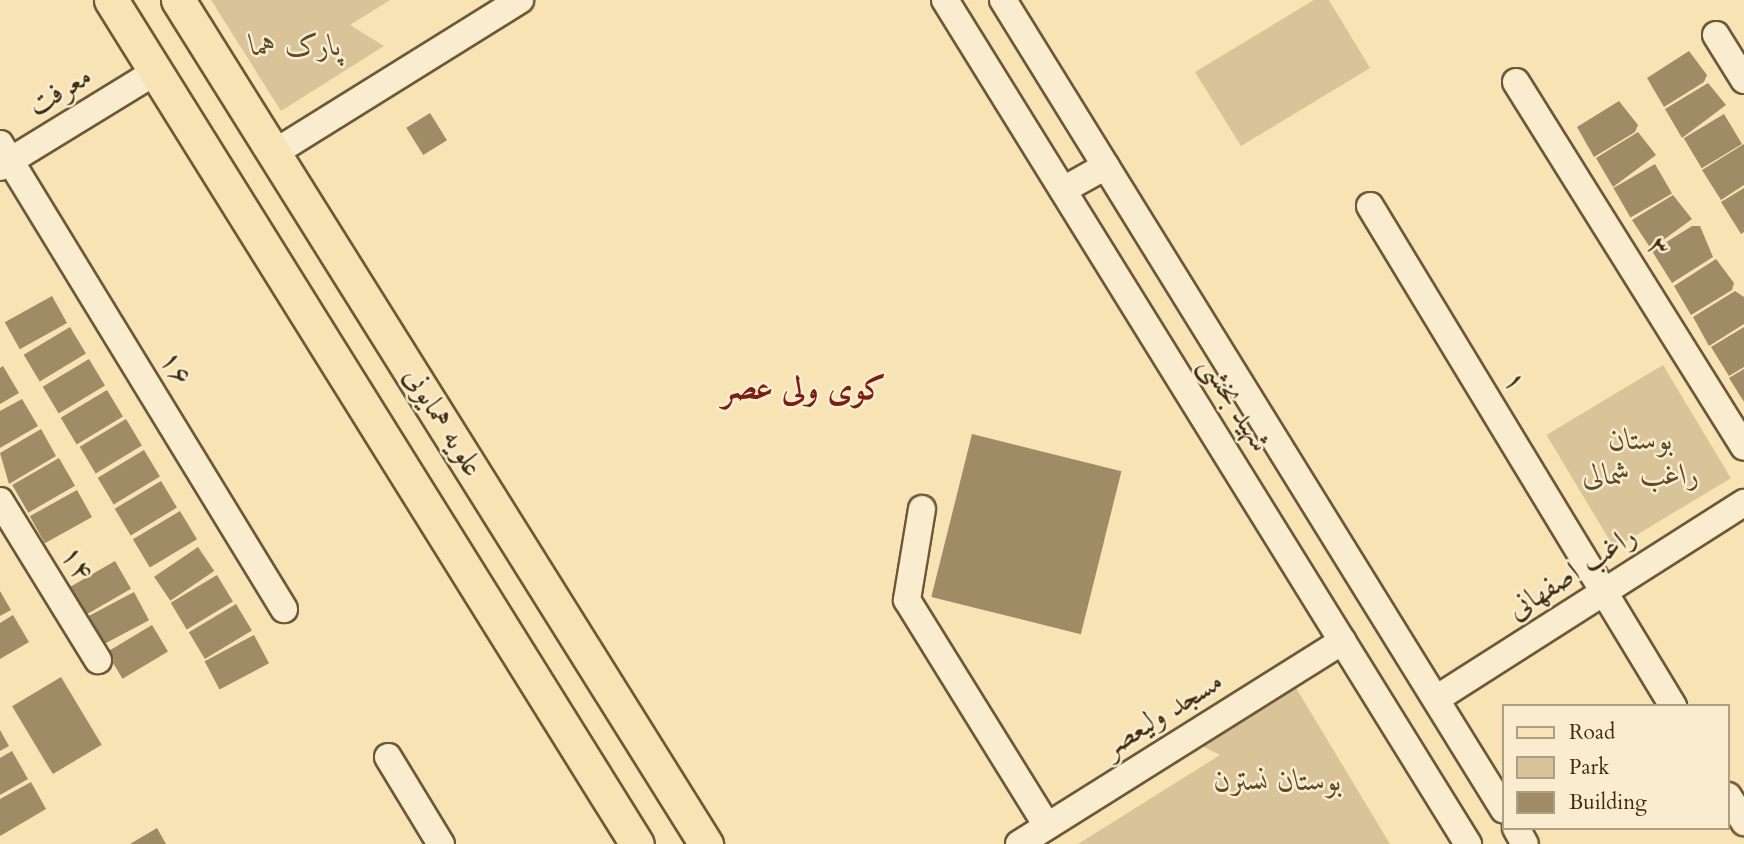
<!DOCTYPE html>
<meta charset="utf-8">
<style>
body{margin:0}
#map{position:relative;width:1744px;height:844px;overflow:hidden;background:#f8e3b5;font-family:Cardo,Amiri,serif}
div>[style]{position:absolute}
[style*='--x']{left:calc(var(--x)*1px);top:calc(var(--y)*1px);width:calc(var(--w)*1px);rotate:calc(var(--a)*1deg)}
.green>*{inset:0;background:#d9c499;transform-origin:0 0}
.building>*{inset:0;background:#9f8b65;transform-origin:0 0}
.roads{filter:drop-shadow(2px 0 #6d5938) drop-shadow(-2px 0 #6d5938) drop-shadow(0 2px #6d5938) drop-shadow(0 -2px #6d5938)}
.minor>*{height:26px;margin:-13px;padding:0 13px;transform-origin:13px;border-radius:13px;background:#faedcf}
.major>*{height:33px;margin:-16.5px;padding:0 16.5px;transform-origin:16.5px;border-radius:16.5px;background:#f8e3b5}
span{translate:-50% -50%;white-space:nowrap;text-align:center;line-height:1.15;-webkit-text-stroke:5px #faedcf;paint-order:stroke}
.park-label{font-size:30px;color:#5e4a2b;font-style:italic}
.street-label{font-size:30px;color:#3f2b0f}
.quarter-label{font-size:33px;color:#7a1f14;font-weight:700}
.legend{position:absolute;left:1502px;top:704px;width:228px;height:126px;box-sizing:border-box;background:#faedcf;border:2px solid #af9f82;margin:0;padding:9px 12px;list-style:none;font-size:21px;color:#3f2b0f}
.legend li{display:flex;align-items:center;gap:14px;height:35px}
.legend b{width:35px;border:2px solid #af9f82}
</style>
<div id="map">
<div class="green">
<div style="clip-path:polygon(211px 0,390px 0,350px 25px,384px 46px,281px 111px)"></div>
<div style="clip-path:polygon(1314px 0,1329px 0,1370px 68px,1241px 146px,1195px 72px)"></div>
<div style="left:1663px;top:365px;width:132px;height:136px;rotate:59deg"></div>
<div style="clip-path:polygon(1296px 688px,1390px 844px,1078px 844px,1220px 755px,1200px 745px)"></div>
</div>
<div class="building">
<div style="clip-path:polygon(1689px 51px,1707px 75px,1704px 82px,1664px 107px,1647px 78px)"></div>
<div style="clip-path:polygon(1708px 83px,1726px 105px,1682px 138px,1665px 109px)"></div>
<div style="clip-path:polygon(1619px 101px,1638px 125px,1635px 132px,1594px 157px,1577px 127px)"></div>
<div style="left:430px;top:113px;width:32px;height:28px;rotate:58deg"></div>
<div style="left:1724px;top:114px;width:35px;height:47px;rotate:59deg"></div>
<div style="clip-path:polygon(1638px 132px,1656px 155px,1613px 187px,1596px 158px)"></div>
<div style="clip-path:polygon(1744px 144px,1744px 185px,1721px 200px,1702px 170px)"></div>
<div style="left:1655px;top:164px;width:34px;height:48px;rotate:60deg"></div>
<div style="clip-path:polygon(1744px 188px,1744px 232px,1741px 234px,1721px 202px)"></div>
<div style="clip-path:polygon(1673px 195px,1692px 219px,1651px 249px,1632px 220px)"></div>
<div style="clip-path:polygon(1692px 226px,1700px 226px,1713px 257px,1672px 283px,1652px 251px)"></div>
<div style="clip-path:polygon(1716px 259px,1734px 283px,1732px 290px,1691px 315px,1674px 286px)"></div>
<div style="clip-path:polygon(1735px 291px,1744px 297px,1744px 324px,1709px 346px,1693px 317px)"></div>
<div style="left:52px;top:296px;width:31px;height:54px;rotate:61deg"></div>
<div style="left:70px;top:327px;width:31px;height:54px;rotate:59deg"></div>
<div style="clip-path:polygon(1744px 327px,1744px 367px,1729px 376px,1711px 347px)"></div>
<div style="left:89px;top:359px;width:31px;height:54px;rotate:59deg"></div>
<div style="clip-path:polygon(3px 366px,19px 393px,0 404px,0 368px)"></div>
<div style="clip-path:polygon(1744px 369px,1744px 402px,1729px 378px)"></div>
<div style="left:107px;top:390px;width:31px;height:54px;rotate:59deg"></div>
<div style="clip-path:polygon(22px 399px,38px 426px,0 448px,0 411px)"></div>
<div style="left:126px;top:419px;width:31px;height:54px;rotate:59deg"></div>
<div style="clip-path:polygon(41px 429px,56px 456px,9px 484px,0 453px)"></div>
<div style="left:972px;top:434px;width:154px;height:168px;rotate:14deg"></div>
<div style="left:144px;top:450px;width:31px;height:54px;rotate:59deg"></div>
<div style="left:59px;top:458px;width:32px;height:54px;rotate:60deg"></div>
<div style="left:161px;top:481px;width:31px;height:54px;rotate:59deg"></div>
<div style="left:77px;top:490px;width:31px;height:54px;rotate:61deg"></div>
<div style="left:180px;top:511px;width:33px;height:55px;rotate:59deg"></div>
<div style="left:198px;top:547px;width:29px;height:53px;rotate:56deg"></div>
<div style="left:115px;top:561px;width:32px;height:54px;rotate:60deg"></div>
<div style="left:217px;top:575px;width:31px;height:54px;rotate:59deg"></div>
<div style="clip-path:polygon(0 591px,11px 610px,0 616px)"></div>
<div style="left:134px;top:592px;width:32px;height:54px;rotate:62deg"></div>
<div style="left:236px;top:604px;width:31px;height:55px;rotate:59deg"></div>
<div style="clip-path:polygon(13px 615px,29px 642px,0 659px,0 623px)"></div>
<div style="left:152px;top:625px;width:31px;height:53px;rotate:59deg"></div>
<div style="left:254px;top:635px;width:32px;height:56px;rotate:62deg"></div>
<div style="left:61px;top:677px;width:79px;height:57px;rotate:59deg"></div>
<div style="clip-path:polygon(0 730px,9px 746px,0 751px)"></div>
<div style="clip-path:polygon(12px 751px,28px 779px,0 795px,0 758px)"></div>
<div style="clip-path:polygon(31px 782px,46px 809px,0 836px,0 799px)"></div>
<div style="clip-path:polygon(157px 828px,166px 844px,130px 844px)"></div>
</div>
<div class="roads">
<div class="minor">
<div style="--x:945;--y:0;--w:993;--a:58.21"></div>
<div style="--x:1003;--y:0;--w:952;--a:58.26"></div>
<div style="--x:1716;--y:35;--w:53;--a:58.1"></div>
<div style="--x:1516;--y:82;--w:430;--a:58"></div>
<div style="--x:0;--y:144;--w:545;--a:58.59"></div>
<div style="--x:274;--y:153;--w:290;--a:-31.9"></div>
<div style="--x:0;--y:167;--w:182;--a:-31.5"></div>
<div style="--x:1063;--y:190;--w:49;--a:-29.2"></div>
<div style="--x:1370;--y:206;--w:585;--a:58.78"></div>
<div style="--x:0;--y:501;--w:187;--a:58.4"></div>
<div style="--x:922;--y:509;--w:92;--a:99.4"></div>
<div style="--x:907;--y:600;--w:266;--a:58.2"></div>
<div style="--x:1436;--y:699;--w:365;--a:-32.5"></div>
<div style="--x:388;--y:757;--w:102;--a:58.7"></div>
<div style="--x:1728;--y:796;--w:31;--a:58"></div>
<div style="--x:1516;--y:828;--w:18;--a:61"></div>
<div style="--x:1019;--y:844;--w:382;--a:-32.1"></div>
</div>
<div class="major">
<div style="--x:111;--y:0;--w:994;--a:58.07"></div>
<div style="--x:178;--y:0;--w:996;--a:57.97"></div>
</div>
</div>
<div class="park-label">
<span style="left:296px;top:46px">پارک هما</span>
<span style="left:1641px;top:457px">بوستان<br>راغب شمالی</span>
<span style="left:1278px;top:781px">بوستان نسترن</span>
</div>
<div class="street-label">
<span style="left:60px;top:91px;rotate:-31deg">معرفت</span>
<span style="left:1658px;top:247px;rotate:58deg">۳</span>
<span style="left:176px;top:368px;rotate:59deg">۱۶</span>
<span style="left:1515px;top:381px;rotate:59deg">۱</span>
<span style="left:1235px;top:404px;rotate:58deg">شهید بخشی</span>
<span style="left:443px;top:422px;rotate:58deg">علویه همایونی</span>
<span style="left:77px;top:563px;rotate:58deg">۱۴</span>
<span style="left:1572px;top:573px;rotate:-33deg">راغب اصفهانی</span>
<span style="left:1163px;top:714px;rotate:-32deg">مسجد ولیعصر</span>
</div>
<div class="quarter-label">
<span style="left:804px;top:389px">کوی ولی عصر</span>
</div>
<ul class="legend">
<li><b style="height:9px;background:#f8e3b5"></b>Road</li>
<li><b style="height:19px;background:#d9c499"></b>Park</li>
<li><b style="height:19px;background:#9f8b65"></b>Building</li>
</ul>
</div>
